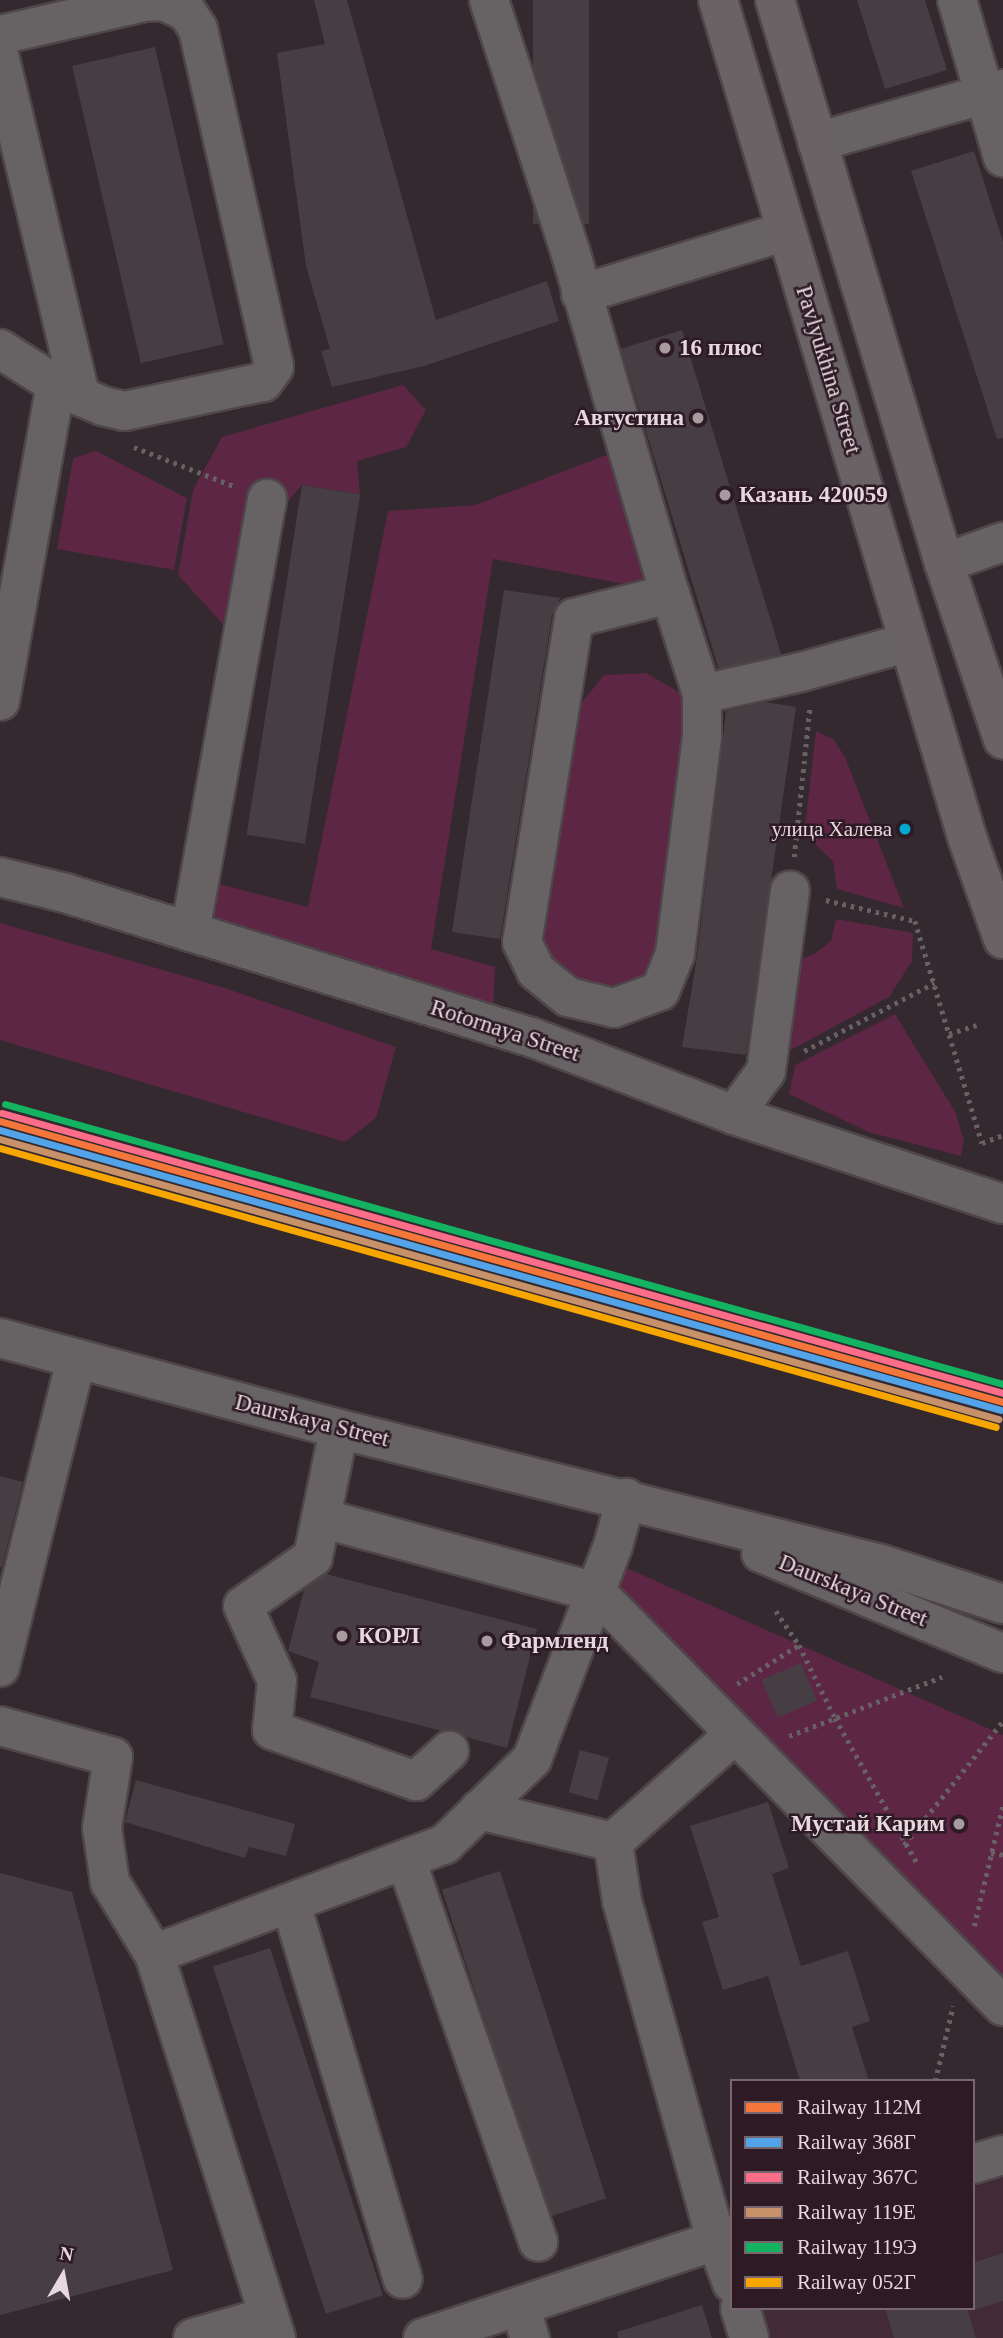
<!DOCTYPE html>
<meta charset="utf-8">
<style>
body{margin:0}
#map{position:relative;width:1003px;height:2338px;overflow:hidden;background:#33292e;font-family:Georgia,serif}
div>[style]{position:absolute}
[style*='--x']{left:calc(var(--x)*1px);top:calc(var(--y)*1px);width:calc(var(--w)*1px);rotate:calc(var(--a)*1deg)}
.built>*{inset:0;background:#422a36}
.green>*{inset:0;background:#5c2644}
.building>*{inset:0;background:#473e43;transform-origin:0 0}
.path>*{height:4.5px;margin-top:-2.25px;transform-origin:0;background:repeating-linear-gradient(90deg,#686164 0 3.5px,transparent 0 8.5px)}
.roads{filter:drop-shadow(2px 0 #4f464a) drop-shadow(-2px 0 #4f464a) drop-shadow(0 2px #4f464a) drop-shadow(0 -2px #4f464a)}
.minor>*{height:38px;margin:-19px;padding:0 19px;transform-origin:19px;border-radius:19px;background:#676364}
.major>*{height:38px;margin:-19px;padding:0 19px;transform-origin:19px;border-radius:19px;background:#6a6365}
.rail-1>*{height:7px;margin:-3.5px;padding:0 3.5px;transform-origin:3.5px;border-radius:3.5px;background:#f5763a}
.rail-2>*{height:7px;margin:-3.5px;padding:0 3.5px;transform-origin:3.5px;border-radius:3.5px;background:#53a3e8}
.rail-3>*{height:7px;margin:-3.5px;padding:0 3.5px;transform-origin:3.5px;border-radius:3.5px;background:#fb6d88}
.rail-4>*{height:7px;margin:-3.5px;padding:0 3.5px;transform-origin:3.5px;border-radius:3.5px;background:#c7916a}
.rail-5>*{height:7px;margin:-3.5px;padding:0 3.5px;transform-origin:3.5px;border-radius:3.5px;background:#13b361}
.rail-6>*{height:7px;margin:-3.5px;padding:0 3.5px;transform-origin:3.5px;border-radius:3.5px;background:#f7a600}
.dots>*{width:19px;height:19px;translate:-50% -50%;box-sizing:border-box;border:4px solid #2d1a24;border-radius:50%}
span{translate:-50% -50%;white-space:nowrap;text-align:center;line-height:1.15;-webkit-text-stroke:5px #2d1a24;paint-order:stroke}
.bus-label{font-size:21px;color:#e6d8de}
.right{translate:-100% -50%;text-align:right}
.poi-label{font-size:23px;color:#e6d8de;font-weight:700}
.left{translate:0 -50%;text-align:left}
.street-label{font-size:23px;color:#e6d8de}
.legend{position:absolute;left:730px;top:2079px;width:245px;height:231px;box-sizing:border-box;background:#2d1a24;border:2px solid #77666e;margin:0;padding:9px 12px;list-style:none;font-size:21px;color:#e6d8de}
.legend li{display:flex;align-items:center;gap:14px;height:35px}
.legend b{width:35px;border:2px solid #77666e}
.north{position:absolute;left:28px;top:2240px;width:70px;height:70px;-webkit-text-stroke:5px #2d1a24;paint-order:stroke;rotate:10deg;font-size:19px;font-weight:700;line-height:28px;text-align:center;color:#e6d8de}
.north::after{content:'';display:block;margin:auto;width:24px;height:32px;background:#e6d8de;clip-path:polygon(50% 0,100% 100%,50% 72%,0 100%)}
</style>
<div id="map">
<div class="built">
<div style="clip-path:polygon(1003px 2178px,1003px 2338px,732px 2338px,709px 2268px,732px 2308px,973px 2308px,973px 2187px)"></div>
</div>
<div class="green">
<div style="clip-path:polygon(403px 385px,426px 410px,406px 447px,357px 461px,360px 494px,302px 485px,278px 513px,232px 634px,178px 575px,193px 490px,222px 437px)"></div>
<div style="clip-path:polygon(96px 451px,187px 498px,174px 570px,57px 549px,73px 458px)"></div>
<div style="clip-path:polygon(609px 454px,650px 589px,493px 559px,431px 949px,495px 967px,493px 1015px,203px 926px,215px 883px,308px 907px,388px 511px,475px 505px)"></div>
<div style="clip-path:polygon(646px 673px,686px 696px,669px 952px,647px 979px,612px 991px,581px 985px,552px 964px,544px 945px,546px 903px,575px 711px,604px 675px)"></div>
<div style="clip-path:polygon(816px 731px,833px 739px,845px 757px,904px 908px,837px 889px,833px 861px,804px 834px)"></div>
<div style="clip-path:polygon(836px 919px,913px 933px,912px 961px,889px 997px,778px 1057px,789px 962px,813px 955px,831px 941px)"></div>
<div style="clip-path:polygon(0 923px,222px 987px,396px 1047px,376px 1118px,345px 1142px,0 1040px)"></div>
<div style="clip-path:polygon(895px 1014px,956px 1113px,964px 1141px,961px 1156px,868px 1132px,789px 1094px,795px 1065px)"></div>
<div style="clip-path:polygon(622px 1566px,1003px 1735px,1003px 1991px,613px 1594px)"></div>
</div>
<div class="building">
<div style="clip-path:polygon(314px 0,347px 0,436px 320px,547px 281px,559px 321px,424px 366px,332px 387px,321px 351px,330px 349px,306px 266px,277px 53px,325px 44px)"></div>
<div style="left:533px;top:0;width:56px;height:224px"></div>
<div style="clip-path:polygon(857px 0,925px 0,947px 70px,885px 89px)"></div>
<div style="left:155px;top:47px;width:305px;height:85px;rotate:77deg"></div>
<div style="clip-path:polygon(974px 151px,1003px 242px,1003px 438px,997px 439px,911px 171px)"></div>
<div style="left:682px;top:330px;width:339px;height:64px;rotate:73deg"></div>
<div style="left:302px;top:485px;width:59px;height:354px;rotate:9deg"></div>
<div style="clip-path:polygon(504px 590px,560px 598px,552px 615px,500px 939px,452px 932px)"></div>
<div style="clip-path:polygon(765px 702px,796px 707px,746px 1055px,682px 1047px,697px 957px,726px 711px)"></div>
<div style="clip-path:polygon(0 1476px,23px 1482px,2px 1567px,0 1567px)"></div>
<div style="clip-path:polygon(326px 1574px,537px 1629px,507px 1748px,466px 1737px,455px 1730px,442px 1731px,310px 1697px,319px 1662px,288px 1651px,304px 1590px)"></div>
<div style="left:801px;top:1663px;width:41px;height:43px;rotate:67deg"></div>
<div style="left:580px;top:1750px;width:30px;height:44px;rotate:15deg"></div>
<div style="clip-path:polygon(136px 1780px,295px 1824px,286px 1856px,249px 1847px,245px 1858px,125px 1822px)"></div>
<div style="clip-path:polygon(768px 1802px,789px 1868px,772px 1874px,801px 1966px,848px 1951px,870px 2021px,852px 2027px,869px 2081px,800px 2081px,768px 1976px,723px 1990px,702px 1922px,719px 1917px,690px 1826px)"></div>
<div style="left:500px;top:1871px;width:344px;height:61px;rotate:72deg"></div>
<div style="clip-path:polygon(0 1873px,72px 1892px,173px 2270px,0 2315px)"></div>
<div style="left:270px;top:1948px;width:365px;height:60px;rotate:72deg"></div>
<div style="clip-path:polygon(1003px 2253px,1003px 2301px,973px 2310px,973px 2263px)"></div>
<div style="clip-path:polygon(702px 2305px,712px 2338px,618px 2338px,617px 2332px)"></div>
<div style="clip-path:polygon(885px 2308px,967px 2308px,976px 2338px,894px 2338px)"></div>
</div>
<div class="path">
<div style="--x:134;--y:447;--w:107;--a:21.3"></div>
<div style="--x:794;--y:857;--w:153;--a:-84"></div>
<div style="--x:826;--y:900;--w:91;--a:13.3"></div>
<div style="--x:915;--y:921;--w:232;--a:73.2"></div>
<div style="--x:982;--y:1143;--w:22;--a:-21"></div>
<div style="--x:949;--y:1034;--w:29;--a:-18"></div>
<div style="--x:804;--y:1051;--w:147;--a:-27.6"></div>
<div style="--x:776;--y:1611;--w:41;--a:55.9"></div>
<div style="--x:799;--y:1645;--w:81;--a:63.7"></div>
<div style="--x:835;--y:1718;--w:167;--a:60.5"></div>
<div style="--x:737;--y:1684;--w:73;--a:-32.2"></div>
<div style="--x:789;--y:1736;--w:164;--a:-21.1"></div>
<div style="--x:904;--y:1845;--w:159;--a:-51.4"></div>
<div style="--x:991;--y:1853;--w:12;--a:9"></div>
<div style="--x:974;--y:1926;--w:125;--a:-76.6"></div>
<div style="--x:935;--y:2081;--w:77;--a:-76.5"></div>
</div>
<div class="roads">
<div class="minor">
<div style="--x:489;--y:0;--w:267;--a:72.1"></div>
<div style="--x:571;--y:254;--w:354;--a:73.8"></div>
<div style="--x:670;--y:594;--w:99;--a:166"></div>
<div style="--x:574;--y:618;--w:328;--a:99.1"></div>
<div style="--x:522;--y:942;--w:32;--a:64"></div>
<div style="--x:536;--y:971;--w:41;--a:39.1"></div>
<div style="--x:568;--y:997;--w:47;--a:13.4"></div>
<div style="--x:614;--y:1008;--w:49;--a:-20.3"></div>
<div style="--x:660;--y:991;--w:40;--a:-68"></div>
<div style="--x:675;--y:954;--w:220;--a:-82.9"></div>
<div style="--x:702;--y:736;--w:42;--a:-90"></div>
<div style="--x:702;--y:694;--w:105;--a:-107.7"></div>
<div style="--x:957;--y:0;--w:164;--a:73.7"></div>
<div style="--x:0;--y:35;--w:148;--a:-12.9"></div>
<div style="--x:144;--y:2;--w:20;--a:-3"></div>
<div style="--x:164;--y:1;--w:25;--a:26"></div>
<div style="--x:187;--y:12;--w:20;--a:57"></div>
<div style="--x:198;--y:29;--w:346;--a:77.3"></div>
<div style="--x:274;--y:367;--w:19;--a:126"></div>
<div style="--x:263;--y:382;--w:142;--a:168.2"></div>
<div style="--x:124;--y:411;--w:22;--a:-167"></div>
<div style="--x:103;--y:406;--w:43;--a:-157"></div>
<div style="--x:63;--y:389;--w:75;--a:-147.6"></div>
<div style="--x:0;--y:59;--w:346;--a:76.6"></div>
<div style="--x:817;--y:142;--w:193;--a:-15.9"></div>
<div style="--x:581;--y:294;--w:214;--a:-17.1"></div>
<div style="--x:944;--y:563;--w:63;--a:-19.6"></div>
<div style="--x:702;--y:694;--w:101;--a:-12.5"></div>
<div style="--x:801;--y:672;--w:112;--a:-15.5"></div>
<div style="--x:0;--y:701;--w:321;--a:-80"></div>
<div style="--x:0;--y:877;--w:67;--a:13.8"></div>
<div style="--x:65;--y:893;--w:488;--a:17.2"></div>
<div style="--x:531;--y:1037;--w:217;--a:21"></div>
<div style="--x:734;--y:1115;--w:283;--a:18.3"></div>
<div style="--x:190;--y:932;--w:440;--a:-79.9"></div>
<div style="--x:734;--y:1115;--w:54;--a:-54"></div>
<div style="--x:766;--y:1071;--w:182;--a:-82.4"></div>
<div style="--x:0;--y:1338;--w:351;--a:15"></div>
<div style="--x:339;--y:1429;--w:559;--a:13.99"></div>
<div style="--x:881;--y:1564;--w:128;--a:18.2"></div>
<div style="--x:339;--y:1429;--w:131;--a:101.5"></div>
<div style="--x:313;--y:1557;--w:85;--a:145"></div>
<div style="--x:243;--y:1606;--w:82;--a:65.6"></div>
<div style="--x:277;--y:1681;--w:49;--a:95.8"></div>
<div style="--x:272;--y:1730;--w:153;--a:19.5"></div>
<div style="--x:416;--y:1781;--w:45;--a:-42.3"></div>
<div style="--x:321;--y:1518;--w:285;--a:15.1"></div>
<div style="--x:596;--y:1592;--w:581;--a:45.49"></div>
<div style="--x:761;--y:1553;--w:262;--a:22.5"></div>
<div style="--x:0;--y:1667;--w:317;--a:-76.1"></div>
<div style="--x:0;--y:1726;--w:117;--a:15.3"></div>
<div style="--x:113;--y:1757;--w:72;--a:98.8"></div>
<div style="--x:102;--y:1828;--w:55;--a:81.6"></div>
<div style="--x:110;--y:1882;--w:84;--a:58.6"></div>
<div style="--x:479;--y:1810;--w:138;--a:13.4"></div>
<div style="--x:613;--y:1842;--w:60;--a:81.3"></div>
<div style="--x:622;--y:1901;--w:352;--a:74.5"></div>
<div style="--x:716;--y:2240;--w:46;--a:69.6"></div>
<div style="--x:613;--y:1842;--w:163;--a:-41.5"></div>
<div style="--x:406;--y:1860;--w:404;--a:70.9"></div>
<div style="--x:291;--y:1904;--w:391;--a:73.4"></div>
<div style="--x:973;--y:2164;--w:31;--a:-17"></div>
<div style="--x:520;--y:2306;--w:34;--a:73"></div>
<div style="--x:740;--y:2308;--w:31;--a:73"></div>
<div style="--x:193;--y:2338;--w:79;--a:-16.1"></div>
<div style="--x:276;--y:2338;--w:403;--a:-107.6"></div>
<div style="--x:154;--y:1954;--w:311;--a:-20.7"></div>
<div style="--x:445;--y:1844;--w:122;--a:-44.3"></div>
<div style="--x:532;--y:1759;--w:228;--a:-69.2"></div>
<div style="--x:613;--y:1546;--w:50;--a:-74.8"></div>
<div style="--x:423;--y:2338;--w:326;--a:-18.4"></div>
</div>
<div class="major">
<div style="--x:718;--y:0;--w:876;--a:73.43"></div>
<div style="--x:968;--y:840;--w:105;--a:70.5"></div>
<div style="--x:775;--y:0;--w:588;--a:73.29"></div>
<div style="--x:944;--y:563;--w:186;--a:71.5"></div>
</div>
</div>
<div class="rail-1">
<div style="--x:0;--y:1121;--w:1042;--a:15.65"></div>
</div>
<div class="rail-2">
<div style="--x:0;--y:1130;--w:1039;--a:15.63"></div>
</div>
<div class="rail-3">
<div style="--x:2;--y:1113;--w:1039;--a:15.63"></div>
</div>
<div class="rail-4">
<div style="--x:0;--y:1139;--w:1037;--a:15.67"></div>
</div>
<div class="rail-5">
<div style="--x:5;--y:1104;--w:1037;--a:15.67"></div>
</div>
<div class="rail-6">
<div style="--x:0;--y:1148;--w:1034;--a:15.65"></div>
</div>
<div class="dots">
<div style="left:665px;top:348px;background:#a79ba0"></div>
<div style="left:698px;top:418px;background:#a79ba0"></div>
<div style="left:725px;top:495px;background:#a79ba0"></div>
<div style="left:905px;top:829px;background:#00a9ce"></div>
<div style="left:342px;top:1636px;background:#a79ba0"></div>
<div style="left:487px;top:1641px;background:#a79ba0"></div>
<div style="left:959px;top:1824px;background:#a79ba0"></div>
</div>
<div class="bus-label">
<span class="right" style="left:892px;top:829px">улица Халева</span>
</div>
<div class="poi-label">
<span class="left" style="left:679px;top:348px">16 плюс</span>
<span class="right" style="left:684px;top:418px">Августина</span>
<span class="left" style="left:739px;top:495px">Казань 420059</span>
<span class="left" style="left:358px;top:1636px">КОРЛ</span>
<span class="left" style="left:501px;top:1641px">Фармленд</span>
<span class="right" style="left:945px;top:1824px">Мустай Карим</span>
</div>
<div class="street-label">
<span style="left:828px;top:370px;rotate:73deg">Pavlyukhina Street</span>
<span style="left:505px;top:1031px;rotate:18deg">Rotornaya Street</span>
<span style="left:312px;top:1421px;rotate:14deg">Daurskaya Street</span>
<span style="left:853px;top:1591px;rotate:22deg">Daurskaya Street</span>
</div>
<ul class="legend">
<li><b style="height:9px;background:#f5763a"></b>Railway 112М</li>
<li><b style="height:9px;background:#53a3e8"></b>Railway 368Г</li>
<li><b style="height:9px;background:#fb6d88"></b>Railway 367С</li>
<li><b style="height:9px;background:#c7916a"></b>Railway 119Е</li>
<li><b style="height:9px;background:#13b361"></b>Railway 119Э</li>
<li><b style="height:9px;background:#f7a600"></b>Railway 052Г</li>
</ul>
<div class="north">N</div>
</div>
